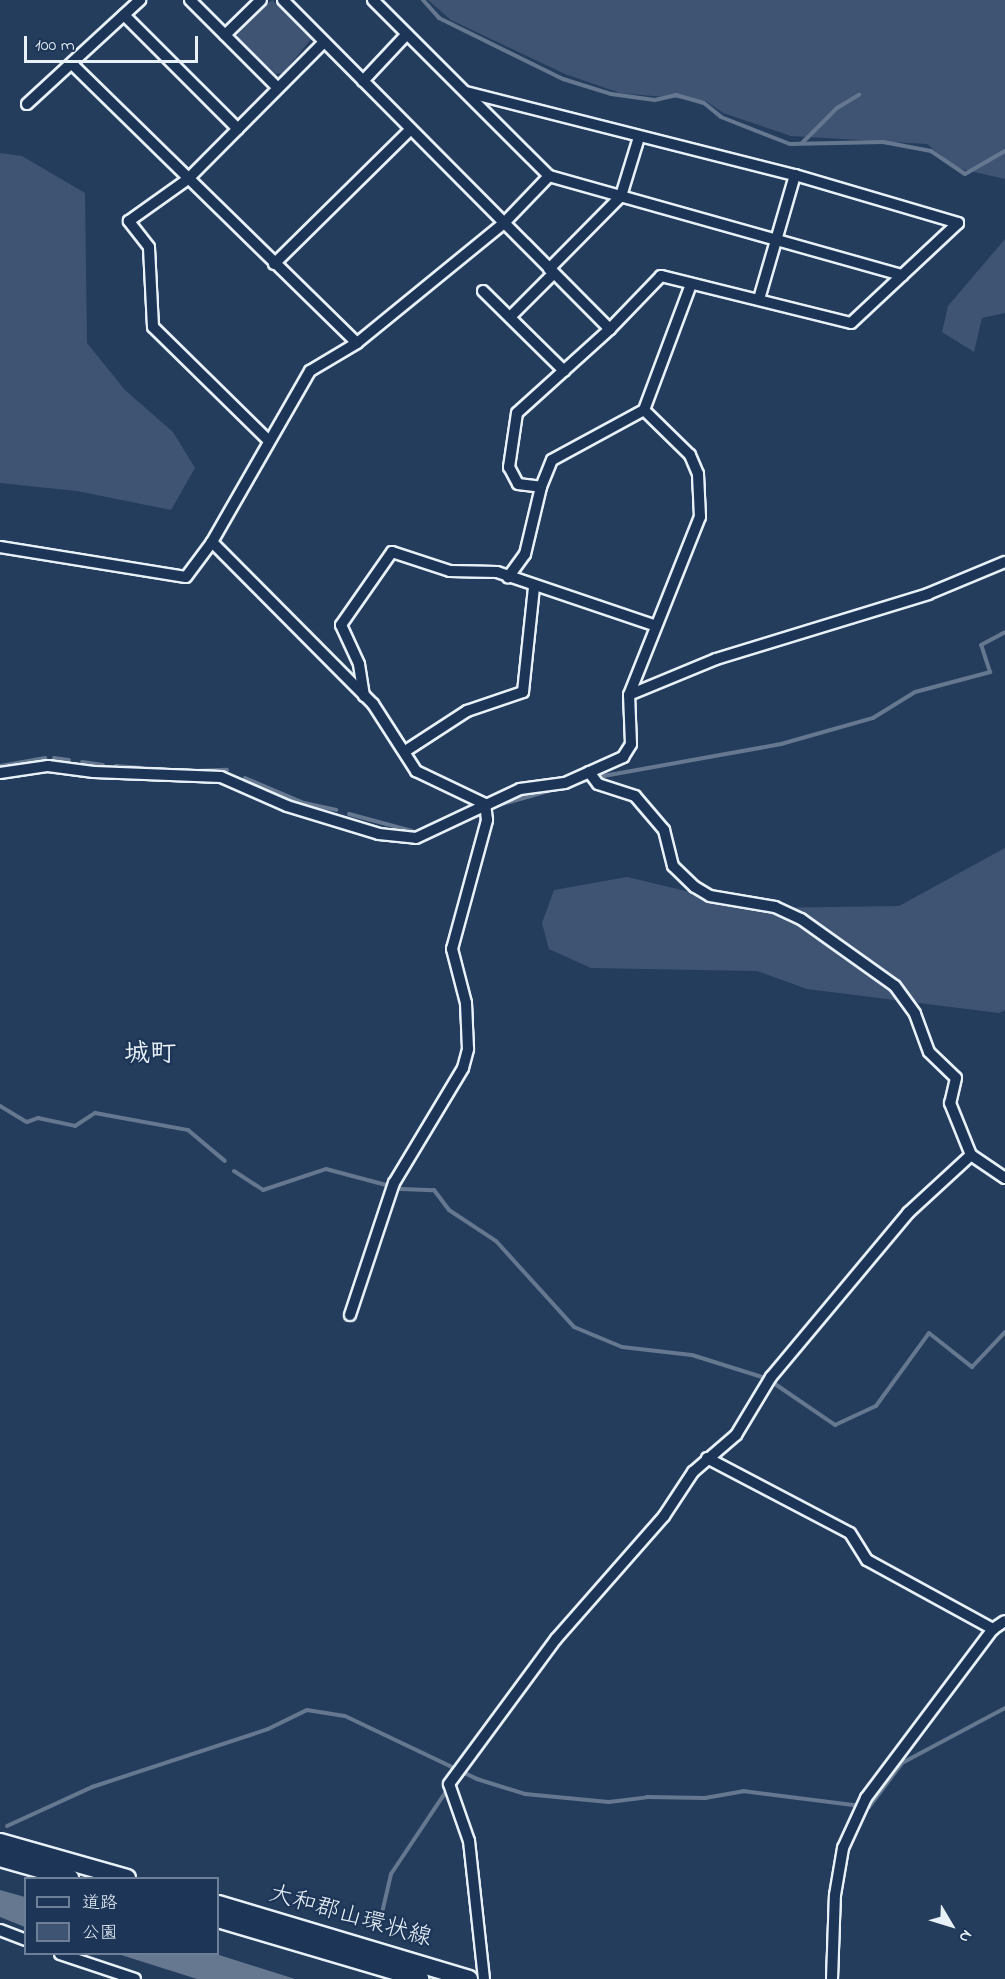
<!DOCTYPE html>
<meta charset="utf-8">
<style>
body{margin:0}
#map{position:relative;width:1005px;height:1979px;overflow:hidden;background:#253d5d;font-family:"Indie Flower","Klee One",sans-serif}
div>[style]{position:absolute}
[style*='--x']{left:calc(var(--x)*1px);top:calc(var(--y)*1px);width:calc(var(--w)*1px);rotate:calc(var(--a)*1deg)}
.green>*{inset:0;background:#3e5472}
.water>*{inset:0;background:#657890}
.stream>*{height:4px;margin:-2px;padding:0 2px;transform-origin:2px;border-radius:2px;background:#657890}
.roads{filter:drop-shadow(2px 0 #e8f1f8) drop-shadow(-2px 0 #e8f1f8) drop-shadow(0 2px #e8f1f8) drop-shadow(0 -2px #e8f1f8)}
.street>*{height:10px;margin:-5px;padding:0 5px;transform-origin:5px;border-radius:5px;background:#1d3557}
.secondary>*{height:16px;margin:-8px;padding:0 8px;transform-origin:8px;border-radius:8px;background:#1d3557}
span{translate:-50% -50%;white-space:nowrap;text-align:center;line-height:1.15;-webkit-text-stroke:5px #1d3557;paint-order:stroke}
.street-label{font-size:24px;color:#e8f1f8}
.neighbourhood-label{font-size:26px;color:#e8f1f8;font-weight:700}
.legend{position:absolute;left:24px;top:1877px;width:195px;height:78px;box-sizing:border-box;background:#1d3557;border:2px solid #6e8097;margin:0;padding:8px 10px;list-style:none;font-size:18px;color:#e8f1f8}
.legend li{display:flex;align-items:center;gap:12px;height:30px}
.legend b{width:30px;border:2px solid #6e8097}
.north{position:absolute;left:921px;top:1895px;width:60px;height:60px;-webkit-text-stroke:4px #1d3557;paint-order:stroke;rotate:128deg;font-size:16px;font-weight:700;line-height:24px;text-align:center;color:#e8f1f8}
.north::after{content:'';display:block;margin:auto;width:21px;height:27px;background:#e8f1f8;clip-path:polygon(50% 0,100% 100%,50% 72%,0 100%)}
.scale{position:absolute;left:24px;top:36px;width:174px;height:27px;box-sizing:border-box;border:3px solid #e8f1f8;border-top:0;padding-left:8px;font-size:18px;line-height:21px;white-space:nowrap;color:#e8f1f8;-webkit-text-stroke:4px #1d3557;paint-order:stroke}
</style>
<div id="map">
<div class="green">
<div style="clip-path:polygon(272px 0,312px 38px,283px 73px,276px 74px,237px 38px,239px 28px)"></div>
<div style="clip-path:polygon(428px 0,1005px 0,1005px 179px,957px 168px,927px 144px,791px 136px,723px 113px,706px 101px,620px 93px,565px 74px,451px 20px)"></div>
<div style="clip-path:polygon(0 153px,22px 156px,85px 193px,87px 343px,125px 390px,173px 432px,195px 468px,171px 510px,77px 491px,0 483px)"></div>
<div style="clip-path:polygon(1005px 239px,1005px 313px,982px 318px,974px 352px,942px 332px,948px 306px)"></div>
<div style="clip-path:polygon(1005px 848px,1005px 1010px,999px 1013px,807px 989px,757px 971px,591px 968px,549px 949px,542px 923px,554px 890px,627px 877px,757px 908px,899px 906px)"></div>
</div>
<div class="water">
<div style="clip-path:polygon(0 1890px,25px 1897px,25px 1927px,0 1917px)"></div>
<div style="clip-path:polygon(118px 1954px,216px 1954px,295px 1979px,197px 1979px)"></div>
</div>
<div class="stream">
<div style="--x:423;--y:0;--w:24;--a:48"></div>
<div style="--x:439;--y:18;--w:138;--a:26.2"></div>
<div style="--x:563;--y:79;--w:50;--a:17.4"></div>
<div style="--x:611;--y:94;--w:44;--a:7.8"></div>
<div style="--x:655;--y:100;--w:22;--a:-13"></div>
<div style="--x:676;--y:95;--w:29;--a:16"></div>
<div style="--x:704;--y:103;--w:22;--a:39"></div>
<div style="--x:721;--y:117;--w:74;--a:21.4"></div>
<div style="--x:790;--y:144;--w:93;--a:-1.2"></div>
<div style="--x:883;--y:142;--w:49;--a:10.6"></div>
<div style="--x:931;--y:151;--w:41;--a:34.1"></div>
<div style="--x:965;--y:174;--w:46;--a:-29.9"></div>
<div style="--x:802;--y:143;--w:49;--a:-45"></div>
<div style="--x:837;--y:108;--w:26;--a:-31"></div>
<div style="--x:54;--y:758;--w:15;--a:8"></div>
<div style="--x:82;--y:762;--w:21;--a:8"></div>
<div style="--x:0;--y:766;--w:46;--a:-10.1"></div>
<div style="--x:116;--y:766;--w:51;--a:4.5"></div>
<div style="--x:192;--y:771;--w:35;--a:-2"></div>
<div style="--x:245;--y:778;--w:64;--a:23"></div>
<div style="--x:304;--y:803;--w:33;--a:12"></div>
<div style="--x:495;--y:806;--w:107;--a:-15.7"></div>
<div style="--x:598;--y:777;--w:186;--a:-10.2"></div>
<div style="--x:781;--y:744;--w:96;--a:-15.8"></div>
<div style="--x:873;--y:718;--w:49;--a:-31.8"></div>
<div style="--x:915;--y:692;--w:78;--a:-14.9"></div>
<div style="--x:990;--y:672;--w:28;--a:-108"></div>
<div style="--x:981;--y:645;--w:27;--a:-28"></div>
<div style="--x:349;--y:814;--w:65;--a:15.1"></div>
<div style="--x:0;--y:1106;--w:31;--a:31"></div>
<div style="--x:27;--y:1122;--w:12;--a:-20"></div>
<div style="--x:38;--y:1118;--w:38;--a:12"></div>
<div style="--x:75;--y:1126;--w:24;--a:-33"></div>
<div style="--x:95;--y:1113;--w:95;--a:10.4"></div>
<div style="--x:188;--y:1130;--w:48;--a:40"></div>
<div style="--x:234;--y:1171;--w:35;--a:33"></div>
<div style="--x:263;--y:1190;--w:66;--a:-18.4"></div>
<div style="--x:326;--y:1169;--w:78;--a:14.9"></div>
<div style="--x:401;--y:1189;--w:33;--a:2"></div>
<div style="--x:434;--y:1190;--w:25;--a:53"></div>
<div style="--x:449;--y:1210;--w:56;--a:33.4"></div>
<div style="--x:496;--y:1241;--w:116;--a:47.8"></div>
<div style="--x:574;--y:1327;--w:52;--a:22.6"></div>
<div style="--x:622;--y:1347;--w:70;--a:6.5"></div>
<div style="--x:692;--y:1355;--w:77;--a:17.5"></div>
<div style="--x:775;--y:1384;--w:73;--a:34.3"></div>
<div style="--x:835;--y:1425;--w:45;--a:-24.9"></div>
<div style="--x:876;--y:1406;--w:90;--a:-54"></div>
<div style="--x:929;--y:1333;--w:55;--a:38.3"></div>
<div style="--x:972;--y:1367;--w:48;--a:-46.7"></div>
<div style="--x:7;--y:1826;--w:94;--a:-24.6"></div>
<div style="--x:92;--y:1787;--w:185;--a:-18.2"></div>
<div style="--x:268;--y:1729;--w:43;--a:-26"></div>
<div style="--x:307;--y:1710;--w:38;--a:9"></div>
<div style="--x:345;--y:1716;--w:146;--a:25.5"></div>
<div style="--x:477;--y:1779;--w:50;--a:17.4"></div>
<div style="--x:525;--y:1794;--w:84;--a:5.4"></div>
<div style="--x:609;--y:1802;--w:38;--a:-7"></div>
<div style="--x:647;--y:1797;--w:58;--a:1"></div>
<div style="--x:705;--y:1798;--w:39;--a:-10"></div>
<div style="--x:743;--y:1791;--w:127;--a:7.2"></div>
<div style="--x:869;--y:1807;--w:55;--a:-53.1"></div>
<div style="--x:902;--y:1763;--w:117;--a:-28.1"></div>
<div style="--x:379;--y:1926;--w:53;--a:-77"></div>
<div style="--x:391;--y:1874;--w:105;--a:-56.3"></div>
</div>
<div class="roads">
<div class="street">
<div style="--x:190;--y:0;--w:124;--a:45"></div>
<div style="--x:283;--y:0;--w:464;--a:45.2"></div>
<div style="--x:373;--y:0;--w:249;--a:45"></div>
<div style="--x:549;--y:176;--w:367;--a:15.7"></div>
<div style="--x:124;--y:15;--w:161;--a:45"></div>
<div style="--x:225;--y:35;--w:50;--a:-44.2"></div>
<div style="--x:73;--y:65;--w:397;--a:44.4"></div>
<div style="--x:363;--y:81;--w:64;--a:-46.9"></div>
<div style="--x:466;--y:92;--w:339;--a:14.2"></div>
<div style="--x:795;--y:175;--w:170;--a:16.4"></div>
<div style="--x:958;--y:223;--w:146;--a:136.9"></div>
<div style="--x:851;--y:323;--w:196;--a:-166.1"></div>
<div style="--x:661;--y:276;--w:74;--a:133.9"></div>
<div style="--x:610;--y:329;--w:125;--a:137.9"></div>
<div style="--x:517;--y:413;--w:55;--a:98.4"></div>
<div style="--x:509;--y:467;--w:19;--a:62"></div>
<div style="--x:518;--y:484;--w:23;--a:7"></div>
<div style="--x:541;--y:487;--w:69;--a:103.4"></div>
<div style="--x:525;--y:554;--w:29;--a:126"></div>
<div style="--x:27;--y:104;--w:154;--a:-42.6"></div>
<div style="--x:274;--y:264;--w:192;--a:-44.6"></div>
<div style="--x:549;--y:269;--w:103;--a:-45.4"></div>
<div style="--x:621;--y:196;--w:62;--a:-73"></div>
<div style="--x:483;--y:291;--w:114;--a:44.6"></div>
<div style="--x:759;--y:299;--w:129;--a:-73.8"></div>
<div style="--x:510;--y:317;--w:62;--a:-45"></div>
<div style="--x:268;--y:440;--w:161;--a:-135.5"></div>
<div style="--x:153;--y:327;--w:80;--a:-92.9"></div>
<div style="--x:149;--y:247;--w:33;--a:-128"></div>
<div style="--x:129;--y:221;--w:72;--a:-35.4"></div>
<div style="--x:188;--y:179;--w:193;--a:-45.2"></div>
<div style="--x:541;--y:487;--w:29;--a:-68"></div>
<div style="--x:552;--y:460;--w:105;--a:-28.5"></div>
<div style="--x:644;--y:410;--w:134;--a:-69.5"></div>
<div style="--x:212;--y:542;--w:228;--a:45.2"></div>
<div style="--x:373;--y:704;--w:80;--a:57.3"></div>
<div style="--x:416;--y:771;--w:76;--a:25.6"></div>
<div style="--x:0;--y:547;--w:188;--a:9.2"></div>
<div style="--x:186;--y:577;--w:44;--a:-53.4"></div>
<div style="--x:212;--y:542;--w:197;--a:-60.2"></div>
<div style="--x:310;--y:371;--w:55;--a:-30.8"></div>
<div style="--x:357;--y:343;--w:190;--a:-39.2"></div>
<div style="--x:504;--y:223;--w:65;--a:-46.2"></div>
<div style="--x:629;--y:695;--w:94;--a:-22.5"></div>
<div style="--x:716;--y:659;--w:222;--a:-17"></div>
<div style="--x:928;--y:594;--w:83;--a:-22.6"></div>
<div style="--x:364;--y:696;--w:32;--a:-99"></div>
<div style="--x:359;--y:664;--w:43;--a:-114.8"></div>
<div style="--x:341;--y:625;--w:89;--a:-55.1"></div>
<div style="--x:392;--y:552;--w:61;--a:18.1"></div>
<div style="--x:450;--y:571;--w:47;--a:1.2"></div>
<div style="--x:497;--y:572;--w:166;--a:18.7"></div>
<div style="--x:407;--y:750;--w:72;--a:-33"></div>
<div style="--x:467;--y:711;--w:59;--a:-18.7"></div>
<div style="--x:523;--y:692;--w:105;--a:-84"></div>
<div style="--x:589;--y:772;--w:15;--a:53"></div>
<div style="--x:598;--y:784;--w:39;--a:18"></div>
<div style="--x:635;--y:796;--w:45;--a:49.5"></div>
<div style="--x:664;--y:830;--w:37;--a:76"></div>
<div style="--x:673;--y:866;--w:30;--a:44"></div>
<div style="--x:695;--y:887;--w:17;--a:31"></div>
<div style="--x:710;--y:896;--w:66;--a:9.6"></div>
<div style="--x:775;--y:907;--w:29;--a:25"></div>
<div style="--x:801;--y:919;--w:115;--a:35.5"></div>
<div style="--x:895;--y:986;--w:34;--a:54"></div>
<div style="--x:915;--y:1014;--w:40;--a:69.8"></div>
<div style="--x:929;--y:1052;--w:37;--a:44"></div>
<div style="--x:956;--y:1078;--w:26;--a:103"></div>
<div style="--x:950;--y:1103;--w:56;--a:68"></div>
<div style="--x:0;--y:773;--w:49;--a:-8.3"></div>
<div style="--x:48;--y:766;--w:46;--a:7.4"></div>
<div style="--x:94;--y:772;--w:127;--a:2.3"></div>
<div style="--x:221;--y:777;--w:72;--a:23.7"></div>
<div style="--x:287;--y:806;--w:96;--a:16.9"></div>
<div style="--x:379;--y:834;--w:37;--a:6"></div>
<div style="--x:416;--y:838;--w:115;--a:-25.2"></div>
<div style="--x:520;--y:789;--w:45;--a:-7.6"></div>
<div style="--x:565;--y:783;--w:64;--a:-24.1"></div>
<div style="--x:623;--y:757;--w:15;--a:-58"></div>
<div style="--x:631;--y:744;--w:49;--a:-92.3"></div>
<div style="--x:629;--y:695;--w:192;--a:-68.3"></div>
<div style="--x:700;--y:517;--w:43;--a:-92.7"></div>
<div style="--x:698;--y:474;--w:21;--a:-113"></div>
<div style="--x:690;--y:455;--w:64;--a:-135.6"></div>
<div style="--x:350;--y:1315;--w:139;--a:-71.6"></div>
<div style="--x:394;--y:1183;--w:134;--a:-59"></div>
<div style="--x:463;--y:1068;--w:20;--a:-75"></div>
<div style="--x:468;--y:1049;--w:46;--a:-92.5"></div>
<div style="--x:466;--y:1003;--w:56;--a:-104.5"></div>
<div style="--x:452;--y:949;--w:134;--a:-74.8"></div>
<div style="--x:487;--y:820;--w:16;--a:-97"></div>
<div style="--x:707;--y:1458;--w:161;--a:27.7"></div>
<div style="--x:850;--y:1533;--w:32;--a:58"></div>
<div style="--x:867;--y:1560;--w:144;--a:28.7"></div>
<div style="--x:0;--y:1930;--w:28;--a:21"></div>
<div style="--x:60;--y:1954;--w:79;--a:18.4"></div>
<div style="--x:484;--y:1979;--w:139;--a:-96.2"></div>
<div style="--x:469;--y:1841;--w:60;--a:-109.3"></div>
<div style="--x:449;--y:1784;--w:180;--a:-53.6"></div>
<div style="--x:556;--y:1639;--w:164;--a:-48.7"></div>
<div style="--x:664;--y:1516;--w:53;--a:-56.6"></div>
<div style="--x:693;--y:1472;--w:57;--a:-40.7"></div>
<div style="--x:736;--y:1435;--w:68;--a:-58.9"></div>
<div style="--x:771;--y:1377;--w:214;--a:-50.1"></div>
<div style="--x:908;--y:1213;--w:86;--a:-42.6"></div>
<div style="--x:971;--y:1155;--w:41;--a:34.1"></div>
<div style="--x:832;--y:1979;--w:84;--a:-88"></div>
<div style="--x:835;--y:1895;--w:48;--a:-80.3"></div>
<div style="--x:843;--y:1848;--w:55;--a:-65.3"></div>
<div style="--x:866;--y:1798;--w:211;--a:-53.1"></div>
<div style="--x:993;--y:1629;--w:14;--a:-34"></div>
</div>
<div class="secondary">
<div style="--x:0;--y:1842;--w:132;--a:15.8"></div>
<div style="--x:0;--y:1858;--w:73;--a:15.9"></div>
<div style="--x:218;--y:1904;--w:262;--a:16.6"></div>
<div style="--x:218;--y:1919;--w:211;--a:16.5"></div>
</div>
</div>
<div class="street-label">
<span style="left:350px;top:1917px;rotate:16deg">大和郡山環状線</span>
</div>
<div class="neighbourhood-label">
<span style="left:150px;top:1056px">城町</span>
</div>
<ul class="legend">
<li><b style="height:8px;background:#1d3557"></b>道路</li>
<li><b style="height:16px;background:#3e5472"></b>公園</li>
</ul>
<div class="north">N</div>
<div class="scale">100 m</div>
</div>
